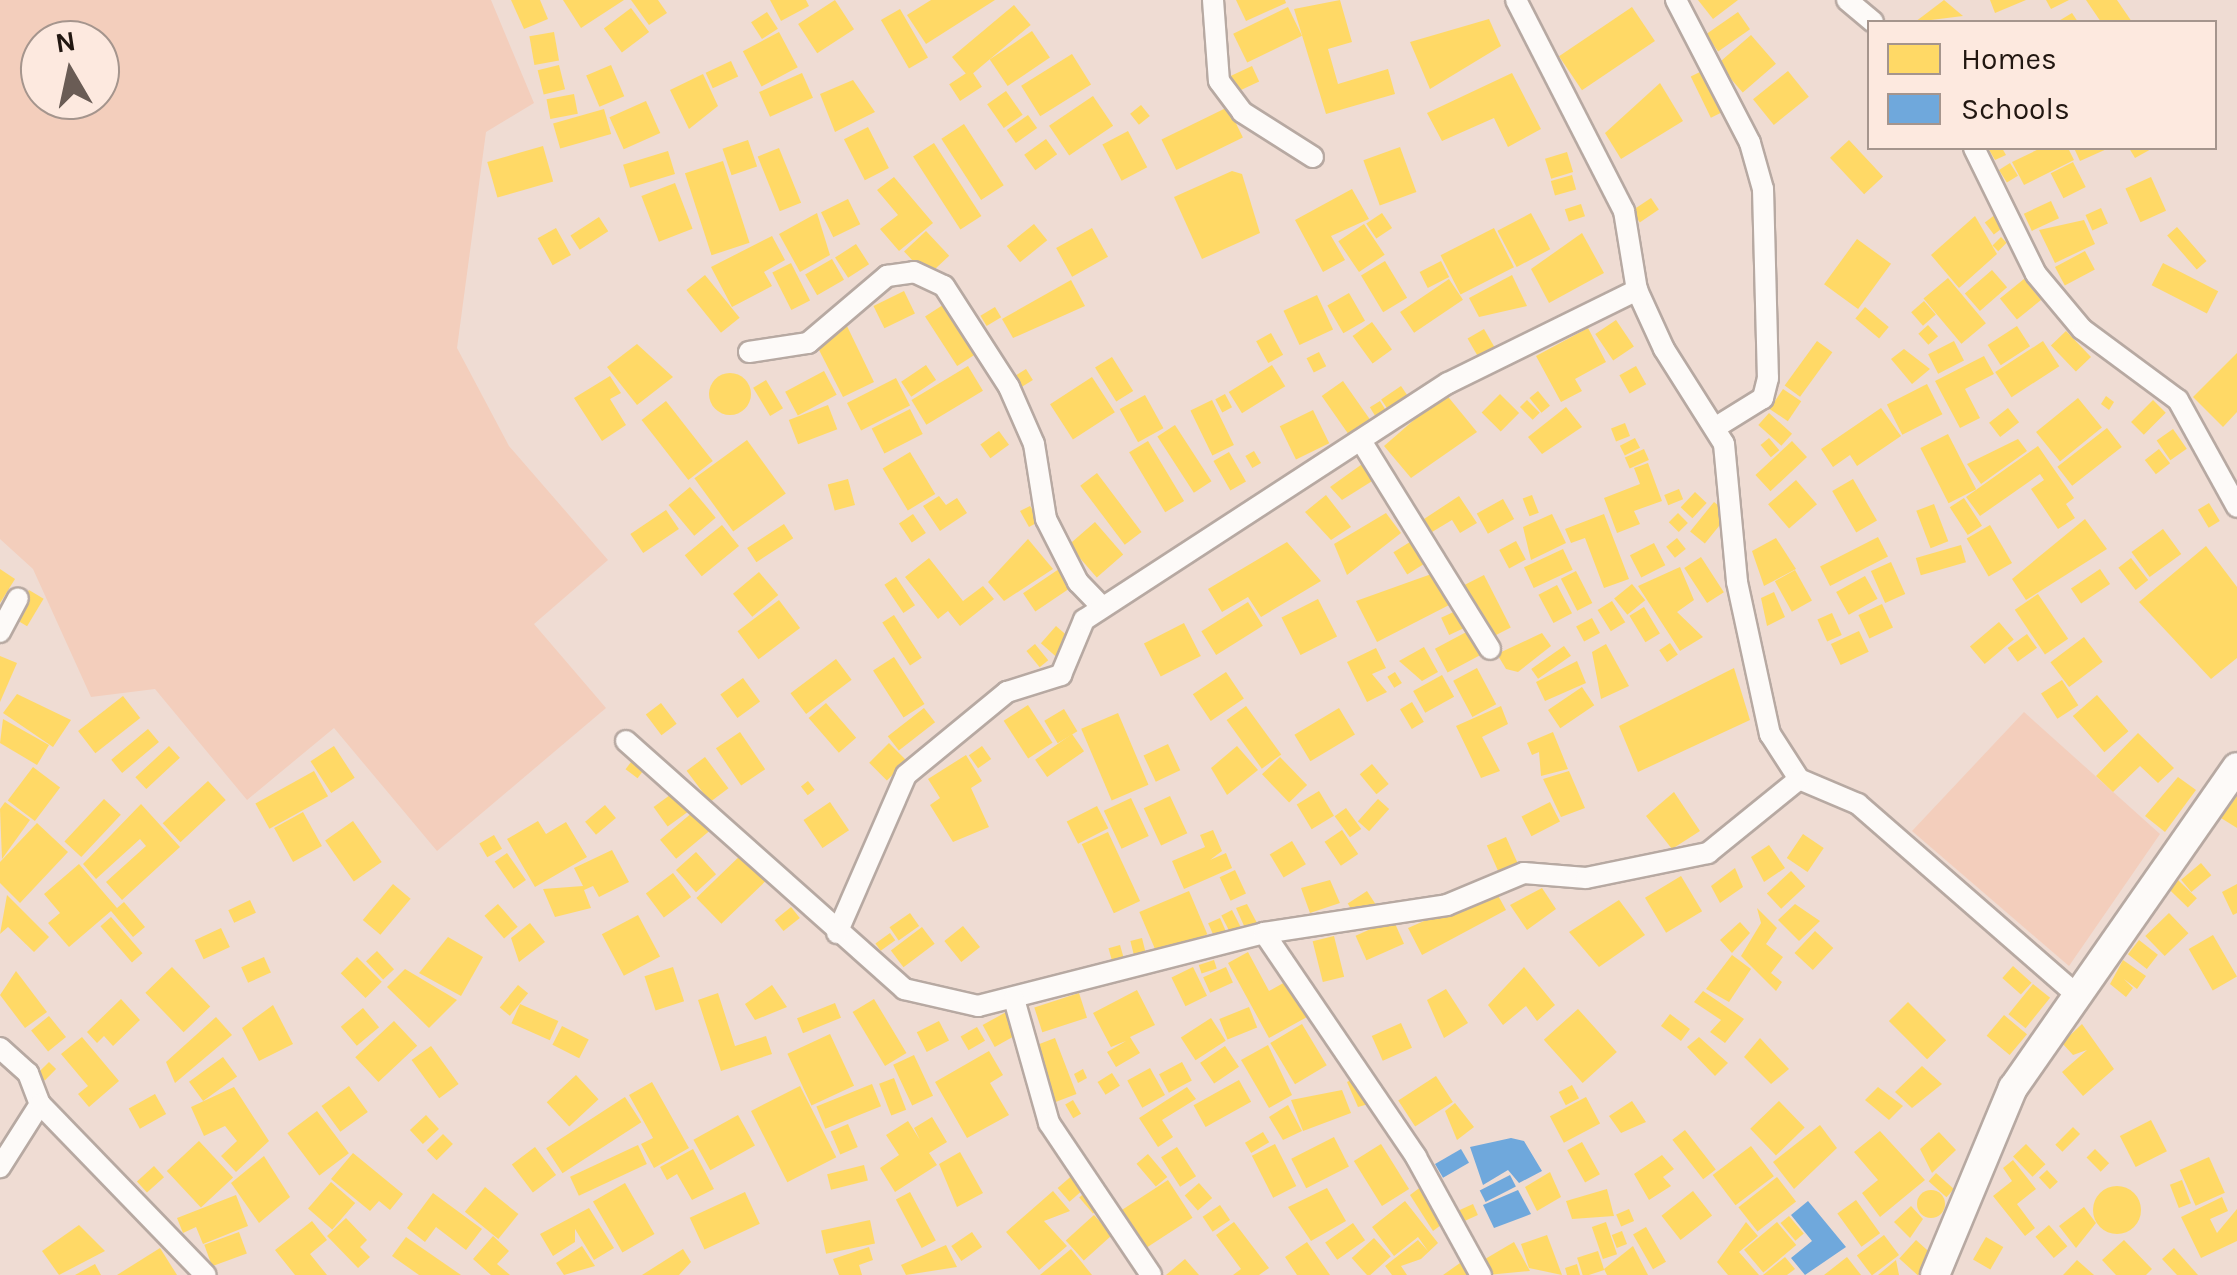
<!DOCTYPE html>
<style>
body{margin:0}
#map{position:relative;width:2237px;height:1275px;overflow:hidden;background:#efdcd3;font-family:Karla,sans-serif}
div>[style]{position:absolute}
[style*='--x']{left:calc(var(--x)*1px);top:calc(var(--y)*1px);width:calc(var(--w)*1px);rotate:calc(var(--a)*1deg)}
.green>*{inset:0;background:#f3cebc}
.homes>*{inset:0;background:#ffd966;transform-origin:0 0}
.round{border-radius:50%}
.schools>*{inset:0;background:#6fa8dc;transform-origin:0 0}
.roads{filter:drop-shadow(2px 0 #b7a9a2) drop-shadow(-2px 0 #b7a9a2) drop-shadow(0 2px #b7a9a2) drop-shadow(0 -2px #b7a9a2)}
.street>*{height:20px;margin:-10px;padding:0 10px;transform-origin:10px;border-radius:10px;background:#fdfaf8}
.secondary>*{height:28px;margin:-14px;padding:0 14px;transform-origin:14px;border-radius:14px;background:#fdfaf8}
span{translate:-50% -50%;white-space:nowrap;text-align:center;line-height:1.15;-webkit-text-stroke:10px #fde9df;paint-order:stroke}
.legend{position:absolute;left:1867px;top:20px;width:350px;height:130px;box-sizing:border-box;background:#fde9df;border:2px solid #a5958d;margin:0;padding:12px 18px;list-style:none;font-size:30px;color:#221711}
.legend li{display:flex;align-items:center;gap:20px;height:50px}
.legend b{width:50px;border:2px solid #a5958d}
.north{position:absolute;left:20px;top:20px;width:100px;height:100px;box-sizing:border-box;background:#fde9df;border:2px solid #a5958d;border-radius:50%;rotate:351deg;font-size:28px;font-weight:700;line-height:40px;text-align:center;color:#221711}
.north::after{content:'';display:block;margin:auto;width:35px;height:45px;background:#6a5c55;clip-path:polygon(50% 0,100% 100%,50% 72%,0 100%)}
</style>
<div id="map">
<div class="green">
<div style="clip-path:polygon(evenodd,0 0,491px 0,534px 103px,486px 132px,457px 348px,509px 446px,608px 560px,534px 624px,606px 708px,437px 851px,334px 728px,247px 800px,155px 689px,91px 697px,33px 569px,0 539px,0 0,40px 40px,100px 40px,100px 100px,40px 100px,40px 40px)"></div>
<div style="clip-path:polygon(2024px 712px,2160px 834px,2069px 966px,1912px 831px)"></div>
</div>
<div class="homes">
<div style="clip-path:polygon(511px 0,540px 0,548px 19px,524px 29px)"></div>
<div style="clip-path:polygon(563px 0,624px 0,581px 28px)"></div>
<div style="clip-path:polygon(631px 0,658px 0,667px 13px,649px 25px)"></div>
<div style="clip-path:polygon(770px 0,806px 0,809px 6px,781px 21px)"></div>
<div style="left:835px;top:0;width:35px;height:44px;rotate:57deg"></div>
<div style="clip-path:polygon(931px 0,995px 0,926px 44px,907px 15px)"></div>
<div style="clip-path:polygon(1236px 0,1285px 0,1286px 3px,1246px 21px)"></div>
<div style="clip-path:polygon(1340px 0,1352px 42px,1328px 49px,1338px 84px,1388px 69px,1395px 94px,1326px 114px,1294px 9px)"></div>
<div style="clip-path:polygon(1698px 0,1738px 0,1713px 19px)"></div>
<div style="clip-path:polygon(1944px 0,1963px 16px,1915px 22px)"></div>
<div style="clip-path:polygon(1990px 0,2026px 0,1995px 13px)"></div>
<div style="clip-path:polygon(2046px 0,2069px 0,2051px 9px)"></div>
<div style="clip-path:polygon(2086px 0,2117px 0,2132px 22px,2101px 22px)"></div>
<div style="left:1014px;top:5px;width:26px;height:81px;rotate:50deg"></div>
<div style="left:1288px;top:7px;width:32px;height:61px;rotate:64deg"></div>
<div style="left:1632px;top:7px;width:41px;height:88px;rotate:56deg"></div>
<div style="left:631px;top:8px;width:30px;height:34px;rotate:53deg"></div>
<div style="left:900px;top:9px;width:56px;height:22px;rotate:60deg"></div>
<div style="left:767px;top:12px;width:20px;height:19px;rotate:57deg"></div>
<div style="left:1738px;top:12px;width:21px;height:39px;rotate:55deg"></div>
<div style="clip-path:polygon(2072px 13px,2078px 22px,2057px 22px)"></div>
<div style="clip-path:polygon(1489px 19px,1501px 46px,1430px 89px,1410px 42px)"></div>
<div style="left:1032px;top:31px;width:32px;height:51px;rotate:56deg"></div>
<div style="left:554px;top:32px;width:29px;height:25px;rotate:80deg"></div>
<div style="left:779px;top:32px;width:40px;height:41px;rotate:62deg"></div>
<div style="left:1751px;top:35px;width:38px;height:44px;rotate:49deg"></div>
<div style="left:1072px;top:54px;width:36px;height:60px;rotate:58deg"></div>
<div style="left:731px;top:61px;width:17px;height:28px;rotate:65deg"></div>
<div style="left:559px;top:65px;width:25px;height:22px;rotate:76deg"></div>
<div style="left:611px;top:65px;width:34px;height:27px;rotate:67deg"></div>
<div style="left:1252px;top:66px;width:17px;height:26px;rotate:65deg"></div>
<div style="left:1706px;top:69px;width:46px;height:17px;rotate:64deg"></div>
<div style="left:971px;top:70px;width:20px;height:26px;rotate:57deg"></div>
<div style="left:1788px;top:71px;width:33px;height:45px;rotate:51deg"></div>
<div style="left:802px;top:73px;width:27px;height:47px;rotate:66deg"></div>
<div style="clip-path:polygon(1512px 73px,1541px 129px,1508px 147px,1494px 118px,1442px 141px,1427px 113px)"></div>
<div style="clip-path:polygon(703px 74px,718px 106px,689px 129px,670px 90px)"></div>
<div style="clip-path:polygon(853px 80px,875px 112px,835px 132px,820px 94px)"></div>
<div style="clip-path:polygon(1660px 83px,1683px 121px,1621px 159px,1605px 133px)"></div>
<div style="left:1006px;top:91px;width:29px;height:23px;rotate:55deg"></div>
<div style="left:574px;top:94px;width:20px;height:28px;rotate:79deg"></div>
<div style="left:1093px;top:96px;width:36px;height:53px;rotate:56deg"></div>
<div style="left:646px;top:101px;width:35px;height:40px;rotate:66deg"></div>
<div style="left:1141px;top:105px;width:14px;height:14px;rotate:51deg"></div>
<div style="left:1228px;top:107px;width:34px;height:74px;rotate:64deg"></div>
<div style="left:604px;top:109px;width:26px;height:53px;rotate:74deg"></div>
<div style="left:1028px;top:115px;width:16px;height:26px;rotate:55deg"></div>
<div style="left:964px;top:124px;width:73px;height:27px;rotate:57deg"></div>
<div style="left:868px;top:127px;width:46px;height:27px;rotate:63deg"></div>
<div style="left:1128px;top:131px;width:41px;height:29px;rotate:62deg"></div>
<div style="left:1046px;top:139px;width:19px;height:27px;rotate:54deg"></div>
<div style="left:748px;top:140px;width:28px;height:27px;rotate:71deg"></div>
<div style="left:1849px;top:140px;width:50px;height:26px;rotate:47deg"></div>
<div style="left:934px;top:143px;width:87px;height:25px;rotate:57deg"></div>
<div style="left:543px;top:146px;width:37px;height:58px;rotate:74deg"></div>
<div style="left:1400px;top:147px;width:48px;height:39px;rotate:70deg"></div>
<div style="left:779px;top:148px;width:59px;height:23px;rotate:68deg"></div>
<div style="clip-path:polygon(1988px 148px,2002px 148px,2006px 155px,1995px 160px)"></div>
<div style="clip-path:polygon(2041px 148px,2068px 148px,2074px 160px,2024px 185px,2012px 162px)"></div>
<div style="clip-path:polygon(2074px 148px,2109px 148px,2080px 161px)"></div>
<div style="clip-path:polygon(2129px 148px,2153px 148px,2135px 158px)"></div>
<div style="left:668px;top:151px;width:24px;height:47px;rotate:73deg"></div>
<div style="left:1567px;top:152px;width:21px;height:23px;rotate:73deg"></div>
<div style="left:723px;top:161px;width:86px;height:40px;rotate:72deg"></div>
<div style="left:2073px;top:162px;width:28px;height:25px;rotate:63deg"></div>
<div style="left:2010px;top:163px;width:15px;height:13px;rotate:58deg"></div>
<div style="clip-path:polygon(1232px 171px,1242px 174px,1260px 233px,1202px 259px,1174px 197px)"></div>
<div style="left:1572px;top:175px;width:15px;height:22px;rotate:74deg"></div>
<div style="clip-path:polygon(894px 177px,933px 223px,899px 251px,880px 229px,898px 215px,877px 190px)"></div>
<div style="left:2151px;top:177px;width:37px;height:28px;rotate:66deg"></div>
<div style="left:675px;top:183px;width:49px;height:36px;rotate:69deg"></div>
<div style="clip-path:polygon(1352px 189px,1369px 219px,1331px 236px,1345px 260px,1323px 272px,1295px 220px)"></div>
<div style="left:1651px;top:198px;width:14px;height:23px;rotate:56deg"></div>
<div style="left:848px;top:199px;width:28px;height:30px;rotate:64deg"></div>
<div style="left:2051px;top:201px;width:19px;height:30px;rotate:65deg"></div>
<div style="left:1581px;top:204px;width:13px;height:17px;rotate:72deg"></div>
<div style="left:2101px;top:208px;width:17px;height:17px;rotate:66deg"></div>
<div style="clip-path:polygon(817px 213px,830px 255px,800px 272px,779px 234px)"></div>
<div style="left:1382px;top:213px;width:18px;height:19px;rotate:56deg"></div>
<div style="left:1531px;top:213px;width:41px;height:38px;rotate:62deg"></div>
<div style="left:1996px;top:214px;width:15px;height:14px;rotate:53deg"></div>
<div style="clip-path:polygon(1975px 216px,1997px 254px,1959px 288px,1931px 255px)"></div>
<div style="left:599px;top:217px;width:17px;height:34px;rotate:57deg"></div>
<div style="clip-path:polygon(2084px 220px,2095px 244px,2055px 263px,2039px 230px)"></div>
<div style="left:1034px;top:224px;width:21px;height:35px;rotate:51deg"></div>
<div style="left:1364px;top:224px;width:37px;height:31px;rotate:56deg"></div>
<div style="left:2177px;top:227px;width:45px;height:13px;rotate:49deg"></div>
<div style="left:556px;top:228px;width:31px;height:21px;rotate:61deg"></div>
<div style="left:1092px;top:228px;width:33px;height:41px;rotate:61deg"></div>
<div style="left:1494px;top:228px;width:44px;height:60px;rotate:63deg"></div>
<div style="left:926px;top:231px;width:34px;height:30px;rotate:47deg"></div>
<div style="clip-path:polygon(1582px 233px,1604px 273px,1549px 303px,1531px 269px)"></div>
<div style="clip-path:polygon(772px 236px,785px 260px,764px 272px,772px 286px,732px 307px,711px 267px)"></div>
<div style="left:2001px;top:237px;width:8px;height:12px;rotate:45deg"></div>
<div style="left:1857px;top:239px;width:42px;height:56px;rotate:36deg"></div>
<div style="left:856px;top:244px;width:24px;height:25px;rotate:57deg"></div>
<div style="left:2085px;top:251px;width:21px;height:34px;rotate:62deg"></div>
<div style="left:832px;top:259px;width:24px;height:31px;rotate:60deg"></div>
<div style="left:1385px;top:261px;width:43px;height:28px;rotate:59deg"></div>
<div style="left:1441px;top:261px;width:18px;height:24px;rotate:63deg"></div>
<div style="left:791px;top:263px;width:42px;height:21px;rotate:63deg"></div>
<div style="left:2163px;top:263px;width:62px;height:25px;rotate:27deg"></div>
<div style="left:1992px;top:270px;width:23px;height:36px;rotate:49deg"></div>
<div style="left:705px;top:275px;width:55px;height:24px;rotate:51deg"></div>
<div style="clip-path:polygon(1512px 275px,1527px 306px,1479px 317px,1469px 298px)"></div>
<div style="left:1948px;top:278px;width:59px;height:32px;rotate:50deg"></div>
<div style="left:1449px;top:279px;width:25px;height:59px;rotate:56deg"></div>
<div style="left:2024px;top:279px;width:27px;height:31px;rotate:51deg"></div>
<div style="clip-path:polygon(1071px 280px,1085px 306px,1013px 338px,1002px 319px)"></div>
<div style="left:904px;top:291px;width:25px;height:34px;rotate:64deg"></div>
<div style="left:1349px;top:293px;width:32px;height:25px;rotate:60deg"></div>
<div style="left:1317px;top:295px;width:38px;height:37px;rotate:65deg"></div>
<div style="left:1924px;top:301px;width:18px;height:17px;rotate:49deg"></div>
<div style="left:946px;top:303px;width:59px;height:25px;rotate:57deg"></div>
<div style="left:995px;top:307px;width:12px;height:17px;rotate:59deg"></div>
<div style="left:1865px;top:307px;width:31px;height:15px;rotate:40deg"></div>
<div style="left:1616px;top:320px;width:32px;height:25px;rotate:56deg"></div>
<div style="left:1372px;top:322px;width:34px;height:24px;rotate:54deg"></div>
<div style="clip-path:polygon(846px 324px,874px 382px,843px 397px,817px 346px)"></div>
<div style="left:1928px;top:325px;width:15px;height:13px;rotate:48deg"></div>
<div style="left:2017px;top:326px;width:24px;height:35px;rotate:57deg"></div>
<div style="clip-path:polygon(1588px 328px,1606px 362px,1575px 379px,1582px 391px,1561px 402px,1536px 356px)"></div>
<div style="left:1484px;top:329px;width:24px;height:19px;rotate:60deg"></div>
<div style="left:2066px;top:331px;width:36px;height:21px;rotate:46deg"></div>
<div style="left:1271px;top:333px;width:25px;height:17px;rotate:61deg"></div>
<div style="left:1817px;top:341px;width:19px;height:55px;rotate:36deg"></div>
<div style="left:1954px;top:341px;width:22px;height:29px;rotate:63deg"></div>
<div style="left:2043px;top:341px;width:30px;height:57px;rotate:57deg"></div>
<div style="clip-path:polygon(637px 344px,673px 377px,637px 405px,607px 367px)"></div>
<div style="clip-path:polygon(1904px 349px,1930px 369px,1912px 384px,1891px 359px)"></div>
<div style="left:1319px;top:352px;width:16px;height:14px;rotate:63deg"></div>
<div style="clip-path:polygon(2237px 353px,2237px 412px,2223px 427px,2193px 397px)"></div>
<div style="clip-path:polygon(1984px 356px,1994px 374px,1965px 389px,1980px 418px,1960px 428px,1935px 381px)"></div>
<div style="left:1112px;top:357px;width:40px;height:20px;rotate:58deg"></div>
<div style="left:926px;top:365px;width:18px;height:30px;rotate:56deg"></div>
<div style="left:1272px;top:365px;width:25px;height:51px;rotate:58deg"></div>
<div style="left:968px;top:366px;width:29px;height:66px;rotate:59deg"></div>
<div style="left:1636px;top:366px;width:21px;height:19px;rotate:61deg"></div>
<div style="left:1026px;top:369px;width:13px;height:19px;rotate:58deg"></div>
<div style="left:824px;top:371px;width:27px;height:44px;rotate:62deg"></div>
<div class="round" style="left:709px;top:373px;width:42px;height:42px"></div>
<div style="clip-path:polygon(610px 376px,621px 393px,610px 399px,626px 425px,602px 441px,574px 398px)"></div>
<div style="left:1092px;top:377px;width:42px;height:50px;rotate:57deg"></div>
<div style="left:896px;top:378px;width:31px;height:55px;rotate:63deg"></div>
<div style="left:766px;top:380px;width:33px;height:15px;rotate:59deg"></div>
<div style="left:1343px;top:381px;width:51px;height:26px;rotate:55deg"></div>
<div style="left:1927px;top:384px;width:34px;height:45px;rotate:63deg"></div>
<div style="left:1401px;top:386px;width:14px;height:24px;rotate:56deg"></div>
<div style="left:1783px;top:389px;width:22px;height:24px;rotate:34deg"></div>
<div style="left:1538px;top:391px;width:19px;height:11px;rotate:51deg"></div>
<div style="clip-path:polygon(1445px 393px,1477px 432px,1411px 478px,1384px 446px)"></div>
<div style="left:1225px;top:394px;width:15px;height:11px;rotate:62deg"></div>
<div style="left:1500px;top:394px;width:27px;height:26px;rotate:45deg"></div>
<div style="left:1145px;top:395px;width:38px;height:29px;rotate:61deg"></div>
<div style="clip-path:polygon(2106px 396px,2114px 402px,2109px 410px,2101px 404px)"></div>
<div style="left:2078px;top:398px;width:38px;height:54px;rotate:51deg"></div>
<div style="left:1212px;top:400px;width:50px;height:24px;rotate:64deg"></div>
<div style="left:1527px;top:400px;width:18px;height:10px;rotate:45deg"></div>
<div style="left:2153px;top:400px;width:18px;height:31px;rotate:45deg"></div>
<div style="left:666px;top:401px;width:76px;height:31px;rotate:52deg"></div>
<div style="left:1380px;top:401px;width:15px;height:12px;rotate:58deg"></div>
<div style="left:828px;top:405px;width:26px;height:42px;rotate:69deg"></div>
<div style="clip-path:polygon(1566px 407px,1582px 427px,1542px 454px,1528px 437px)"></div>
<div style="clip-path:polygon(1881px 408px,1901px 436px,1857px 466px,1850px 455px,1833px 467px,1821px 449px)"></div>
<div style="left:2008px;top:408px;width:18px;height:24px;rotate:52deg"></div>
<div style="left:910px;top:409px;width:28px;height:43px;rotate:63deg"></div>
<div style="left:1313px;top:410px;width:37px;height:37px;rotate:64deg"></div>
<div style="left:1769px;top:413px;width:31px;height:16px;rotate:42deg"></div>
<div style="left:1625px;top:423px;width:14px;height:15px;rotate:69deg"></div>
<div style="left:1175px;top:425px;width:67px;height:21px;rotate:57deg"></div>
<div style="left:2107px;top:428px;width:24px;height:63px;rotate:52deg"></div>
<div style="left:2173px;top:429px;width:24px;height:20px;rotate:55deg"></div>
<div style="left:999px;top:431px;width:17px;height:23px;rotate:54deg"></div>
<div style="left:1948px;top:434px;width:62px;height:31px;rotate:63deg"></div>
<div style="left:1635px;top:438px;width:11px;height:17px;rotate:63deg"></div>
<div style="left:1769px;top:438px;width:16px;height:11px;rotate:50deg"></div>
<div style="clip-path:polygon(2018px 439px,2027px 451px,1981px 484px,1967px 464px)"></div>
<div style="left:747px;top:440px;width:66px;height:65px;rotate:54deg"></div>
<div style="left:1148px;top:441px;width:70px;height:22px;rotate:59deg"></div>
<div style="left:1792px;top:441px;width:22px;height:50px;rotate:47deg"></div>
<div style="clip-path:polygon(2038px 446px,2074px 498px,2066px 504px,2075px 518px,2058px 529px,2031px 489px,2044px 480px,2040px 474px,1980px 516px,1966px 497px)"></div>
<div style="left:1644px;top:449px;width:12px;height:21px;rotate:66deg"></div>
<div style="left:2159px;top:449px;width:18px;height:18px;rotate:52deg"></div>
<div style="left:1254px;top:451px;width:14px;height:10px;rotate:60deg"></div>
<div style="left:910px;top:452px;width:49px;height:32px;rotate:59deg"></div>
<div style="left:1229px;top:452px;width:34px;height:18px;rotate:60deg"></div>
<div style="clip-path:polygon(1365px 462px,1377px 478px,1342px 500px,1330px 487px)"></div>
<div style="clip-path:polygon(1648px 463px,1662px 501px,1634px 511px,1640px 524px,1617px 533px,1604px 498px,1640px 484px,1634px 468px)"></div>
<div style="left:1097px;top:473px;width:74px;height:21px;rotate:53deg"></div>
<div style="left:848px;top:479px;width:27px;height:21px;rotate:75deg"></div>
<div style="left:1853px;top:479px;width:48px;height:24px;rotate:60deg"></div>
<div style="left:1796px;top:480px;width:32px;height:37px;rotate:49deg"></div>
<div style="left:690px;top:487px;width:40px;height:28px;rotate:50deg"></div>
<div style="left:1679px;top:489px;width:11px;height:16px;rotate:68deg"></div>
<div style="left:1695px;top:492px;width:16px;height:21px;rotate:43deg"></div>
<div style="clip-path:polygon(1326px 495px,1351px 527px,1331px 540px,1305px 512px)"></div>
<div style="left:1532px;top:495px;width:19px;height:10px;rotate:69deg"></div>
<div style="clip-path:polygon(939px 496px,946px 505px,957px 498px,967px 513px,940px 531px,923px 506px)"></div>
<div style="clip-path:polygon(1459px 496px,1477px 523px,1460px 533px,1452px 520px,1432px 532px,1424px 519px)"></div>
<div style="left:1964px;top:498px;width:33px;height:17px;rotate:57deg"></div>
<div style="left:1503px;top:499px;width:23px;height:30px;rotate:61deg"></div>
<div style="left:1714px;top:502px;width:19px;height:38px;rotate:39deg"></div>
<div style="left:2209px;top:503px;width:21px;height:13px;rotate:59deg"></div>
<div style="left:1934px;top:504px;width:40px;height:19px;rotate:69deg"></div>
<div style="clip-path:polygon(1030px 506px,1040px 521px,1029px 527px,1020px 511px)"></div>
<div style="left:666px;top:510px;width:23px;height:43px;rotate:56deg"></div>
<div style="clip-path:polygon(1386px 513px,1401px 533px,1347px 575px,1334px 544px)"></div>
<div style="left:1678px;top:513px;width:14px;height:13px;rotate:45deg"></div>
<div style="left:913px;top:514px;width:23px;height:17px;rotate:56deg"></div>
<div style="clip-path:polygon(1552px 514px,1566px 543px,1531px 560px,1523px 527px)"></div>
<div style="clip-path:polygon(1604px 514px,1629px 579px,1604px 588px,1585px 538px,1571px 543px,1565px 529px)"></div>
<div style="clip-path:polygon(2085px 519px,2107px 549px,2026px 600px,2012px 579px)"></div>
<div style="left:1095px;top:522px;width:43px;height:35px;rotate:49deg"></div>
<div style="left:784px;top:524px;width:17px;height:44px;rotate:57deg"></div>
<div style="left:722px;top:525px;width:27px;height:48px;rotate:51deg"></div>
<div style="left:1990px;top:525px;width:44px;height:27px;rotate:60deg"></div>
<div style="left:2163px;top:529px;width:31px;height:39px;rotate:54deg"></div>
<div style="left:1418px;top:537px;width:26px;height:29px;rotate:58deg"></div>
<div style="left:1878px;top:537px;width:22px;height:65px;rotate:63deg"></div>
<div style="left:1677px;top:538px;width:14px;height:14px;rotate:51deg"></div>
<div style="clip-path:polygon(1776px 538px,1796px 569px,1764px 586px,1752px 551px)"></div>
<div style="clip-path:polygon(1028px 539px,1053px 569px,1004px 601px,988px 582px)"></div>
<div style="left:1516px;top:541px;width:21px;height:19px;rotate:62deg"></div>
<div style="clip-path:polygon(1287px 542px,1321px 581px,1261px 617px,1248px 597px,1222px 612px,1208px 589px)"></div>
<div style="left:1654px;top:543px;width:25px;height:27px;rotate:63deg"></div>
<div style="left:1961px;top:545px;width:18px;height:47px;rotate:74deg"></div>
<div style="clip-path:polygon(2206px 546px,2237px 587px,2237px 658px,2211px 679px,2139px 602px)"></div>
<div style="left:1563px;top:549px;width:23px;height:43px;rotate:65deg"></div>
<div style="left:1701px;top:557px;width:42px;height:20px;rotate:57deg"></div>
<div style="clip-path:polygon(929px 558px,963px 601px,983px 586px,994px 599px,960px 626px,948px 611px,938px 619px,905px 577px)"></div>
<div style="left:2131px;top:558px;width:28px;height:16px;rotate:52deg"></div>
<div style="left:1891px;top:562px;width:35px;height:22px;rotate:66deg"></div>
<div style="left:1062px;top:567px;width:22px;height:47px;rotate:56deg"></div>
<div style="clip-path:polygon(1680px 567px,1694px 600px,1677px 612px,1703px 637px,1680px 651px,1638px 586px)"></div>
<div style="clip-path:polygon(0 569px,15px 579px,0 603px)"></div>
<div style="left:2100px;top:569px;width:18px;height:35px;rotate:56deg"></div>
<div style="left:1795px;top:570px;width:35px;height:23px;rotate:61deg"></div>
<div style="left:1576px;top:571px;width:36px;height:17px;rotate:63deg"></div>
<div style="left:759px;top:572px;width:30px;height:34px;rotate:50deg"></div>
<div style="clip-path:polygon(1437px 572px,1453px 603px,1377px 642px,1356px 601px)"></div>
<div style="left:1484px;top:575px;width:59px;height:22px;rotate:63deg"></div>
<div style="left:1865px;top:576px;width:26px;height:33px;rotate:61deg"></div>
<div style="left:896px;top:577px;width:34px;height:14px;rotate:56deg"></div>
<div style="left:1632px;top:584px;width:21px;height:23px;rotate:51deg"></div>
<div style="left:1557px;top:585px;width:32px;height:21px;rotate:62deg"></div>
<div style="left:29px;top:590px;width:17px;height:32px;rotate:31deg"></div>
<div style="clip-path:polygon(1774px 592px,1785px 617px,1767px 626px,1761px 598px)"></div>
<div style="left:2038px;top:594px;width:54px;height:28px;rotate:56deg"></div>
<div style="left:1318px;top:599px;width:42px;height:41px;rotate:63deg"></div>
<div style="left:779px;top:600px;width:35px;height:52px;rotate:53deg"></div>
<div style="left:1612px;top:601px;width:25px;height:17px;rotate:58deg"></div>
<div style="left:1248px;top:602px;width:28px;height:55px;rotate:58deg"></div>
<div style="left:1882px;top:604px;width:26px;height:26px;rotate:65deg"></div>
<div style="left:1644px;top:607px;width:31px;height:17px;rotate:59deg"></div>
<div style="left:1462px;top:608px;width:19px;height:23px;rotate:65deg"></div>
<div style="left:1832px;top:613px;width:24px;height:16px;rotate:66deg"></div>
<div style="left:894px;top:615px;width:51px;height:14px;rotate:57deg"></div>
<div style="left:1592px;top:618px;width:17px;height:18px;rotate:62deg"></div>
<div style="left:1999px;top:622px;width:23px;height:38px;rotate:50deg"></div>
<div style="left:1184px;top:623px;width:37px;height:45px;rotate:63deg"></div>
<div style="left:1056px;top:626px;width:21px;height:23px;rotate:41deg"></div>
<div style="left:1472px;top:629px;width:27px;height:42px;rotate:62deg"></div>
<div style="left:1859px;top:631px;width:23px;height:31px;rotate:65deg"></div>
<div style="clip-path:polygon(1542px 633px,1551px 646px,1518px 672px,1506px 669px,1497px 654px)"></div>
<div style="left:2027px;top:634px;width:17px;height:24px;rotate:54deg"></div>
<div style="left:2084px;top:637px;width:31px;height:42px;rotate:53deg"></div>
<div style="left:1670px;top:643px;width:14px;height:13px;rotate:56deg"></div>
<div style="left:1035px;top:644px;width:21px;height:11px;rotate:51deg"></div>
<div style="clip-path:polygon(1606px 644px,1629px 686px,1601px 699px,1592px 652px)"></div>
<div style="left:1564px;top:646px;width:12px;height:40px;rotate:55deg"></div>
<div style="clip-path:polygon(1424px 647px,1438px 672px,1422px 681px,1399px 661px)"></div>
<div style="clip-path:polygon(1376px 648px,1386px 668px,1372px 674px,1387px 692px,1367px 702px,1347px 662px)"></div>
<div style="clip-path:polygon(0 656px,17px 663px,0 702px)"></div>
<div style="left:894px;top:657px;width:56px;height:25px;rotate:57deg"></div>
<div style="left:836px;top:659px;width:26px;height:57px;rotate:53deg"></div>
<div style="clip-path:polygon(1577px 661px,1586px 683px,1545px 701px,1536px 682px)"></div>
<div style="left:1477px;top:668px;width:41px;height:27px;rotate:62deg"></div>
<div style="clip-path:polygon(1734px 668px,1750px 720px,1638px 772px,1619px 726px)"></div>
<div style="left:1226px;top:672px;width:32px;height:40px;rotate:56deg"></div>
<div style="left:1395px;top:672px;width:13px;height:9px;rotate:58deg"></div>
<div style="left:1442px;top:675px;width:25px;height:33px;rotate:61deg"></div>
<div style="left:743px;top:678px;width:29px;height:28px;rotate:54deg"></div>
<div style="left:2062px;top:680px;width:30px;height:25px;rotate:57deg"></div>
<div style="left:1582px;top:687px;width:22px;height:41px;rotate:56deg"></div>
<div style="clip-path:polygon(17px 694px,71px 720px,53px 747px,3px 713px)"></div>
<div style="left:2097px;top:695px;width:48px;height:32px;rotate:49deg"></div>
<div style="left:123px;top:696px;width:28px;height:57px;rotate:52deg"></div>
<div style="left:1412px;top:702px;width:23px;height:14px;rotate:59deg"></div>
<div style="left:661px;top:703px;width:26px;height:19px;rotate:53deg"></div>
<div style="left:826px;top:703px;width:46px;height:23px;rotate:49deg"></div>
<div style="left:1028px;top:705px;width:45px;height:29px;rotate:57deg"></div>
<div style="left:1246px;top:706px;width:60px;height:24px;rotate:54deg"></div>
<div style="clip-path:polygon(1501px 706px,1508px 724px,1482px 737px,1500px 771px,1481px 778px,1456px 726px)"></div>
<div style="left:924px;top:708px;width:18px;height:46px;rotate:52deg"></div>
<div style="left:1339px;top:708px;width:31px;height:52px;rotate:59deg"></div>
<div style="left:1064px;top:709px;width:26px;height:23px;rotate:59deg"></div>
<div style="left:1118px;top:713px;width:78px;height:40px;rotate:67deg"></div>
<div style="clip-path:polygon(3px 719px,49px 745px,37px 765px,0 743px)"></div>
<div style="left:148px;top:729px;width:17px;height:48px;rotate:50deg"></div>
<div style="left:740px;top:732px;width:45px;height:29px;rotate:56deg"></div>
<div style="clip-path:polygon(1553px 732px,1568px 769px,1541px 776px,1539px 752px,1532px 755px,1527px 743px)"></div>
<div style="clip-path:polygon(2138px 733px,2174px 768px,2158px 783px,2140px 766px,2113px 792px,2096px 776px)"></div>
<div style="left:1072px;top:734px;width:21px;height:45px;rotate:55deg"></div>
<div style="left:889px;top:743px;width:25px;height:28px;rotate:45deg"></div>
<div style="left:1168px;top:744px;width:29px;height:27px;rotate:65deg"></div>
<div style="left:169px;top:746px;width:16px;height:46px;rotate:47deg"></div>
<div style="left:334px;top:746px;width:38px;height:28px;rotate:57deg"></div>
<div style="left:982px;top:746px;width:16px;height:16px;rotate:55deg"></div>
<div style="clip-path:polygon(1237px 746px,1258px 770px,1227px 795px,1211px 768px)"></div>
<div style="clip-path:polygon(966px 755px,982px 781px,971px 788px,989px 827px,953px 842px,930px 805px,940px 798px,928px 779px)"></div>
<div style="left:705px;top:757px;width:39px;height:23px;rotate:53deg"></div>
<div style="left:1280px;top:757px;width:39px;height:25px;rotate:46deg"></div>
<div style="left:634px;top:758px;width:15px;height:14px;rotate:37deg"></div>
<div style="left:1372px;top:764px;width:26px;height:16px;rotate:50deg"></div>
<div style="left:33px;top:767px;width:34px;height:42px;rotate:37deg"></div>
<div style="left:314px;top:771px;width:29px;height:67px;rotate:61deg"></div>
<div style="clip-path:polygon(1569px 771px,1585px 808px,1561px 817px,1543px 779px)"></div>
<div style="clip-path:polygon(2178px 777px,2196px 790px,2165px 832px,2145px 816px)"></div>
<div style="left:208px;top:781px;width:26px;height:62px;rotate:47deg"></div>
<div style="left:808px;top:781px;width:11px;height:9px;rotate:52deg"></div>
<div style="left:677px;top:790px;width:24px;height:29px;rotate:54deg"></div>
<div style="left:1319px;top:791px;width:29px;height:26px;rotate:59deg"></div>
<div style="clip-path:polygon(1674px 792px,1700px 831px,1672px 849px,1646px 816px)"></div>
<div style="left:1170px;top:796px;width:41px;height:29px;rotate:65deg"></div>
<div style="clip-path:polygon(2237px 796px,2237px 828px,2221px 818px)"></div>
<div style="left:1131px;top:798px;width:42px;height:30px;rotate:65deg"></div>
<div style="left:104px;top:799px;width:23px;height:58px;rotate:43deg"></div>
<div style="left:1378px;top:799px;width:15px;height:30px;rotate:42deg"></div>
<div style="clip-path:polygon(5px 802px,30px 820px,2px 859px,0 809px)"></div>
<div style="left:830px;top:802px;width:34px;height:32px;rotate:56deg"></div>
<div style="left:1550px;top:802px;width:22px;height:32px;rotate:63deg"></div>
<div style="clip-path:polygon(141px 804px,180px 847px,122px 900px,106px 882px,146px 846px,140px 839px,96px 879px,83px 864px)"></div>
<div style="left:605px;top:805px;width:17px;height:26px;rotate:50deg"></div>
<div style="left:1097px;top:806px;width:25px;height:34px;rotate:63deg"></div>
<div style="left:1346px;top:808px;width:26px;height:14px;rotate:54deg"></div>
<div style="left:303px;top:812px;width:39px;height:33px;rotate:61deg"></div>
<div style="left:693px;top:812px;width:25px;height:43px;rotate:50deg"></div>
<div style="left:353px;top:821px;width:50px;height:34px;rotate:55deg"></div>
<div style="clip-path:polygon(538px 821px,546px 834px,566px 822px,587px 857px,535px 887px,507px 839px)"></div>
<div style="clip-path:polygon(37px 823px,68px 852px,20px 903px,0 883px,0 862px)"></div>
<div style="clip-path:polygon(1213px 830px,1222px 851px,1210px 860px,1226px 853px,1232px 868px,1184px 889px,1172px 861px,1205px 847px,1200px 835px)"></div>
<div style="left:1342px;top:830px;width:29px;height:21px;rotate:56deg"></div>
<div style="left:1108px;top:832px;width:76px;height:29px;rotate:65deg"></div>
<div style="left:1803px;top:834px;width:25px;height:29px;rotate:34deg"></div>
<div style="left:494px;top:835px;width:16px;height:17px;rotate:60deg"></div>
<div style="left:1506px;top:837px;width:35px;height:21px;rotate:66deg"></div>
<div style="left:1292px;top:841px;width:27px;height:26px;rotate:59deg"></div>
<div style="clip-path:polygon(1769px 845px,1785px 868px,1764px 882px,1751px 857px)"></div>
<div style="clip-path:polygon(612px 850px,629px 882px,599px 897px,593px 886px,584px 890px,591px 908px,555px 917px,543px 889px,583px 886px,574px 868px)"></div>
<div style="left:746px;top:850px;width:36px;height:69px;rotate:46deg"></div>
<div style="left:696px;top:852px;width:30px;height:27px;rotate:48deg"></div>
<div style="left:507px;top:853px;width:33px;height:15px;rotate:55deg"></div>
<div style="left:2201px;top:863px;width:16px;height:26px;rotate:50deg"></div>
<div style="clip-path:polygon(79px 864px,117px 908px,124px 902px,145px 927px,133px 937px,111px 911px,69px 947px,48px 923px,60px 913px,44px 894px)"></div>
<div style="clip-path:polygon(1735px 868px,1743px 887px,1720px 903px,1711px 886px)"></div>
<div style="left:1235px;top:870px;width:26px;height:17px;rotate:65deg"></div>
<div style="left:1791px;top:871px;width:21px;height:33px;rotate:47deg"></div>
<div style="left:673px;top:873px;width:30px;height:34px;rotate:53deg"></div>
<div style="left:1681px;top:876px;width:41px;height:42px;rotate:59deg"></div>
<div style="left:2176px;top:878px;width:29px;height:13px;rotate:44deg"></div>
<div style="clip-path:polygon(1330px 880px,1340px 903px,1310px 913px,1301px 888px)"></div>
<div style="left:393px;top:884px;width:23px;height:47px;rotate:40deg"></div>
<div style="clip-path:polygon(2237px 884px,2237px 913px,2233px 915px,2222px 892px)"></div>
<div style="clip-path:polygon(1542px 888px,1556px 909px,1527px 930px,1510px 905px)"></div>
<div style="clip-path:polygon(1495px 890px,1506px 910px,1422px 955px,1408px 928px)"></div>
<div style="left:1189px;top:891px;width:47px;height:54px;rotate:67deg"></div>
<div style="left:1367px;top:891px;width:17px;height:23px;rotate:57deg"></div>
<div style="clip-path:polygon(7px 895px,49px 937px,34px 952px,8px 927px,0 934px)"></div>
<div style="left:250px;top:900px;width:14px;height:24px;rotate:65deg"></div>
<div style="clip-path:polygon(1619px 900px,1645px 935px,1599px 967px,1569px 932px)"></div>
<div style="left:498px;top:904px;width:30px;height:18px;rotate:49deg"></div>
<div style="clip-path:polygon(1247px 904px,1257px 923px,1245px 928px,1236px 908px)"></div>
<div style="clip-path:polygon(1795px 904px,1820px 921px,1799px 941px,1778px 920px)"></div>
<div style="left:791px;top:907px;width:14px;height:21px;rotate:51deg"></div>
<div style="clip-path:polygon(1757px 908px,1777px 928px,1766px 944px,1783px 957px,1771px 973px,1782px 982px,1776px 991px,1741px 956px,1761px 923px)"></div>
<div style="left:1232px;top:910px;width:22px;height:12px;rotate:63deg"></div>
<div style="left:910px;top:913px;width:16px;height:25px;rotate:55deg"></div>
<div style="left:2169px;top:913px;width:28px;height:33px;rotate:46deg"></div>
<div style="left:638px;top:915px;width:47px;height:41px;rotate:62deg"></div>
<div style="left:111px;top:917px;width:48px;height:14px;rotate:49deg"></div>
<div style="left:1220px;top:918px;width:20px;height:13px;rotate:66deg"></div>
<div style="left:1393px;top:919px;width:27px;height:41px;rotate:66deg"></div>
<div style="clip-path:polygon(1740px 922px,1750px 933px,1732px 953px,1720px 940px)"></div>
<div style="clip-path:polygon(530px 923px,545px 942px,519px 962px,511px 938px)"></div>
<div style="left:963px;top:926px;width:27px;height:24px;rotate:51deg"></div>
<div style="left:922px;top:927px;width:21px;height:39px;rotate:53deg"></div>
<div style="left:221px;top:928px;width:21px;height:29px;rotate:65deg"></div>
<div style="left:1815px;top:931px;width:25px;height:30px;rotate:43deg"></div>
<div style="left:890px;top:933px;width:9px;height:18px;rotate:54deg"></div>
<div style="left:2213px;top:935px;width:48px;height:28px;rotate:60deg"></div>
<div style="left:1334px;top:936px;width:42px;height:22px;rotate:76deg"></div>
<div style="clip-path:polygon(448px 937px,483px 957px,461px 996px,419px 973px)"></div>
<div style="left:1142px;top:938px;width:16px;height:12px;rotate:76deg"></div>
<div style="left:2139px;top:940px;width:24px;height:18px;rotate:38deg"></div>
<div style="left:1120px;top:945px;width:18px;height:12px;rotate:74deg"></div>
<div style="left:377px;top:951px;width:25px;height:15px;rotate:47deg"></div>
<div style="clip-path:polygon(1248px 952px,1269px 991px,1287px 981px,1307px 1017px,1269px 1038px,1228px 963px)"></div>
<div style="clip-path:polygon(1732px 955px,1751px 969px,1729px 1002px,1706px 989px)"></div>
<div style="left:264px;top:957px;width:17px;height:25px;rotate:66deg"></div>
<div style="left:357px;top:957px;width:35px;height:23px;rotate:45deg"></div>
<div style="left:1214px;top:960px;width:9px;height:16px;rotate:72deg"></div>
<div style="clip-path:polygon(2123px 960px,2146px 976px,2137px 989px,2124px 979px,2133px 988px,2126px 997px,2110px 984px)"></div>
<div style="left:2013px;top:966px;width:25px;height:16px;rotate:42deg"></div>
<div style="left:172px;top:967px;width:55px;height:37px;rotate:46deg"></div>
<div style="left:673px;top:967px;width:36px;height:30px;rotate:72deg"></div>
<div style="left:1193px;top:967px;width:32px;height:24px;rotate:64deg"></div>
<div style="left:1226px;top:967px;width:17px;height:25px;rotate:66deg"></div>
<div style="clip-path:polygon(1524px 967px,1555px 1005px,1537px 1021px,1526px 1006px,1503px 1025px,1488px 1005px)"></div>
<div style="clip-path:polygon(405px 969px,457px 1000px,429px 1028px,387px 987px)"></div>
<div style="clip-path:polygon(16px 971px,47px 1012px,25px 1028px,0 995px)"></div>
<div style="left:2033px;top:984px;width:22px;height:39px;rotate:39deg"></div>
<div style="left:518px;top:985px;width:13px;height:29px;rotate:39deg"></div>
<div style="clip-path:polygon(772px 985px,787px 1007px,755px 1020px,745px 1004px)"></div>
<div style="clip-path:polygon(1446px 989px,1468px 1023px,1444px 1038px,1427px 1000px)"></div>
<div style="clip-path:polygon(1137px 990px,1155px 1025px,1130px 1037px,1140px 1053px,1116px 1067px,1107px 1052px,1126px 1041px,1111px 1047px,1093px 1013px)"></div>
<div style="clip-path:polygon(1703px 991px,1744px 1019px,1725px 1043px,1710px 1032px,1721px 1020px,1694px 1002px)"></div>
<div style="clip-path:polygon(718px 993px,735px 1046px,766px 1036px,772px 1054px,721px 1071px,698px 1000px)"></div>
<div style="left:1079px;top:993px;width:26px;height:47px;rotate:72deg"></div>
<div style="clip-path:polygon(121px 999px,140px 1020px,113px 1046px,104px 1036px,97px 1043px,87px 1032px)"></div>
<div style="left:874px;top:999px;width:63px;height:25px;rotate:59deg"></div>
<div style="left:1908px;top:1002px;width:54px;height:27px;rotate:45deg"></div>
<div style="left:835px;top:1003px;width:16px;height:41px;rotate:68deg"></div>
<div style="left:520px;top:1004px;width:42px;height:21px;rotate:24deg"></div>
<div style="clip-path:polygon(273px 1005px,293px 1044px,259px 1061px,242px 1028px)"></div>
<div style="left:1249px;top:1007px;width:22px;height:32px;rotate:68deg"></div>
<div style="left:363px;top:1008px;width:25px;height:29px;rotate:50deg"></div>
<div style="left:1578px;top:1009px;width:58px;height:46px;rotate:48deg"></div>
<div style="left:1008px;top:1011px;width:25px;height:29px;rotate:61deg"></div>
<div style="left:1670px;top:1014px;width:25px;height:15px;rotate:37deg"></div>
<div style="left:2004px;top:1015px;width:30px;height:27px;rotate:40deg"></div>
<div style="left:49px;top:1016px;width:27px;height:23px;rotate:51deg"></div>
<div style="clip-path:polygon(216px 1017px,232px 1035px,175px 1083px,166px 1062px)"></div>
<div style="left:1211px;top:1018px;width:27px;height:36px;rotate:57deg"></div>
<div style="left:394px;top:1021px;width:34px;height:53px;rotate:47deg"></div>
<div style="left:939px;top:1021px;width:22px;height:25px;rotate:63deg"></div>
<div style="left:1401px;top:1023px;width:27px;height:32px;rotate:66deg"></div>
<div style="left:1302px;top:1024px;width:48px;height:37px;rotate:59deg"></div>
<div style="clip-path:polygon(2082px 1024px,2114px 1069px,2083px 1096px,2062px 1072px,2087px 1050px,2073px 1055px,2062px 1043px)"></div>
<div style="left:562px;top:1026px;width:30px;height:21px;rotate:27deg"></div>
<div style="left:977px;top:1027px;width:16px;height:19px;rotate:60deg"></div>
<div style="left:830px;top:1034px;width:57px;height:47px;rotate:65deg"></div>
<div style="clip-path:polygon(82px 1037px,119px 1081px,89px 1107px,78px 1094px,88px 1086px,61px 1054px)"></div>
<div style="clip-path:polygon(1699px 1037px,1728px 1063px,1715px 1076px,1687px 1047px)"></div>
<div style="left:1055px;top:1038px;width:60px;height:23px;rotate:69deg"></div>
<div style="clip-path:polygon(1760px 1038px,1789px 1069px,1771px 1084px,1744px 1057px)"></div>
<div style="clip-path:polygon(1268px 1045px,1292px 1095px,1269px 1108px,1241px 1060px)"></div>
<div style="left:431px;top:1046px;width:47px;height:24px;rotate:54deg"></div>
<div style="left:1225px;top:1046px;width:25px;height:30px;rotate:56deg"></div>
<div style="clip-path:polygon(989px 1051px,1003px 1075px,990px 1083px,1009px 1115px,967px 1138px,935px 1082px)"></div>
<div style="left:914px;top:1055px;width:45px;height:23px;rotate:65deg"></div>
<div style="left:223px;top:1057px;width:24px;height:42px;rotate:54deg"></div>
<div style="left:49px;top:1062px;width:10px;height:16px;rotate:45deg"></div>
<div style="left:1182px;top:1062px;width:21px;height:26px;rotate:62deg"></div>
<div style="clip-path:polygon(1922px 1066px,1942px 1084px,1912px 1108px,1895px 1092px)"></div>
<div style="left:1150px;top:1068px;width:31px;height:26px;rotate:61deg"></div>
<div style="clip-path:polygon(1083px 1069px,1087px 1078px,1078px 1083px,1074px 1074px)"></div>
<div style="left:1112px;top:1073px;width:15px;height:17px;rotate:58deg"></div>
<div style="left:576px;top:1075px;width:33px;height:40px;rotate:47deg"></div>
<div style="clip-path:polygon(1359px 1076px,1372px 1103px,1358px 1107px,1347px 1082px)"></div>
<div style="left:1436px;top:1076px;width:31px;height:45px;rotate:57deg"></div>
<div style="left:894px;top:1078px;width:34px;height:16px;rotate:69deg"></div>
<div style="left:1239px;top:1080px;width:25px;height:52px;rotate:61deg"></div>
<div style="clip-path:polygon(652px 1082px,689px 1148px,654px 1168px,641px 1144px,653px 1138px,629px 1095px)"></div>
<div style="left:872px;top:1084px;width:24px;height:60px;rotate:68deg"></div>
<div style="left:1572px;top:1085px;width:15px;height:15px;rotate:62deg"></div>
<div style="left:349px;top:1086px;width:32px;height:34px;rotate:54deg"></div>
<div style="left:800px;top:1086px;width:80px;height:55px;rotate:63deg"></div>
<div style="clip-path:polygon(234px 1087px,269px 1141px,236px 1172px,221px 1156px,237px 1141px,225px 1126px,204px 1136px,191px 1107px)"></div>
<div style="clip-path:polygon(1187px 1087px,1196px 1099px,1162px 1120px,1173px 1137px,1158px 1147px,1139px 1118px)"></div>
<div style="clip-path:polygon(1878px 1087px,1903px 1106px,1889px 1120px,1865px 1100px)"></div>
<div style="clip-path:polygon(1342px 1090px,1351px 1113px,1303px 1131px,1291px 1100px)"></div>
<div style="left:155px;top:1094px;width:23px;height:30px;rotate:61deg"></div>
<div style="left:625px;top:1097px;width:30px;height:94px;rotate:57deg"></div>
<div style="left:1586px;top:1097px;width:30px;height:41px;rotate:62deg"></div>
<div style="left:1073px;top:1100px;width:16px;height:9px;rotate:60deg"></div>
<div style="clip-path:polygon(1632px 1101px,1646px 1122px,1621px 1133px,1609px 1116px)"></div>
<div style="left:1779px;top:1101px;width:37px;height:40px;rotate:46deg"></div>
<div style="clip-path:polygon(1455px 1103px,1474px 1127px,1457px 1140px,1445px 1111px)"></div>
<div style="clip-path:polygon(1288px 1105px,1302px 1131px,1283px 1140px,1269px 1117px)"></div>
<div style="left:317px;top:1111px;width:53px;height:37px;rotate:53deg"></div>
<div style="left:426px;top:1115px;width:19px;height:22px;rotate:47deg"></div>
<div style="left:738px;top:1115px;width:35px;height:51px;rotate:61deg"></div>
<div style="clip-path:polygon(932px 1117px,947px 1142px,929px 1153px,937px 1165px,895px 1192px,880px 1168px,899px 1155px,886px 1135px,908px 1121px,920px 1140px,914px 1128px)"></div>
<div style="left:2151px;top:1120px;width:35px;height:35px;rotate:63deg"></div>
<div style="left:848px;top:1124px;width:25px;height:19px;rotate:67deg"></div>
<div style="clip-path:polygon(1820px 1125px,1837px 1148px,1794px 1189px,1773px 1162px)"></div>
<div style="left:2073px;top:1127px;width:10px;height:25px;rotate:45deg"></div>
<div style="left:1685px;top:1130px;width:50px;height:16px;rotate:52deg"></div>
<div style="clip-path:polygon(1880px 1131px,1925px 1180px,1880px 1217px,1862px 1193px,1878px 1180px,1854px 1152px)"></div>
<div style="left:1263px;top:1132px;width:12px;height:21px;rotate:59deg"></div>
<div style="clip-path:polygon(1939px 1132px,1956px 1150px,1932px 1173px,1920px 1149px)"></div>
<div style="left:443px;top:1134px;width:14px;height:23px;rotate:45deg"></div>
<div style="left:1334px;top:1137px;width:33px;height:48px;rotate:63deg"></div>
<div style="left:199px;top:1141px;width:50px;height:44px;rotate:47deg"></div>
<div style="left:1582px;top:1142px;width:37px;height:17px;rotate:61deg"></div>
<div style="left:1275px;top:1144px;width:47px;height:26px;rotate:63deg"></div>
<div style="left:1381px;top:1144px;width:53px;height:32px;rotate:58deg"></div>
<div style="left:2026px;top:1144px;width:28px;height:18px;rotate:46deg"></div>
<div style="left:638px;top:1145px;width:21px;height:75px;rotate:65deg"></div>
<div style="left:1751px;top:1146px;width:38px;height:48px;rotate:53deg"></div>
<div style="left:535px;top:1147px;width:35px;height:29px;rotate:53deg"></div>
<div style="left:1177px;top:1147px;width:35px;height:19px;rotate:57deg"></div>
<div style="clip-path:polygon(693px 1149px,714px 1189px,692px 1200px,677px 1174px,667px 1180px,660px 1167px)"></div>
<div style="left:2095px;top:1149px;width:20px;height:12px;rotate:45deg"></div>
<div style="clip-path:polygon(960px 1152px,983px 1193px,957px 1207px,939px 1164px)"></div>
<div style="clip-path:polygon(353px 1153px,403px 1194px,390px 1210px,379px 1201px,370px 1211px,331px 1179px)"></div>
<div style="left:1148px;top:1154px;width:30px;height:15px;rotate:50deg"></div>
<div style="clip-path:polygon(1662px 1155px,1674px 1169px,1663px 1177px,1671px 1186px,1649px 1200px,1634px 1174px)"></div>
<div style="clip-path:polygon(264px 1156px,290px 1197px,259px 1223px,231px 1183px)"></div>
<div style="left:2209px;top:1157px;width:39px;height:32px;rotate:66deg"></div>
<div style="clip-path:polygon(2013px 1160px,2036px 1189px,2017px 1204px,2035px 1228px,2025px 1236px,1993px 1196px,2012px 1181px,2003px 1168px)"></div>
<div style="left:864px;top:1165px;width:16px;height:38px;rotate:76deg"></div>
<div style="left:154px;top:1166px;width:15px;height:23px;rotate:48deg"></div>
<div style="left:2047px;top:1170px;width:16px;height:11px;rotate:47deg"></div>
<div style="clip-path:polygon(1550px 1172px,1561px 1197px,1537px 1211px,1525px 1187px)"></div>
<div style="left:1075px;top:1173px;width:18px;height:23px;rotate:49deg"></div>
<div style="left:1936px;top:1173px;width:24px;height:11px;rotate:42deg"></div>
<div style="left:1777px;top:1177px;width:31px;height:49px;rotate:52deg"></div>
<div style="left:1168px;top:1180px;width:45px;height:55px;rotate:57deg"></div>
<div style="left:2182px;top:1180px;width:25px;height:13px;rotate:69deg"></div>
<div style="left:331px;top:1182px;width:32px;height:35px;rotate:41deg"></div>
<div style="left:625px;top:1183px;width:59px;height:37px;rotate:60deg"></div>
<div style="left:1199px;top:1183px;width:20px;height:19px;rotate:49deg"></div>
<div style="clip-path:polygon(1422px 1186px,1441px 1225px,1433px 1231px,1410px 1195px)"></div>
<div class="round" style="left:2093px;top:1186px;width:48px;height:48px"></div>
<div style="left:485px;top:1187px;width:43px;height:32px;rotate:39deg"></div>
<div style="clip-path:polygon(1327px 1188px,1346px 1221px,1311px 1241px,1288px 1207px)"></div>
<div style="left:1089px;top:1189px;width:21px;height:13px;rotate:49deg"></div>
<div style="clip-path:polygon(1607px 1189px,1614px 1216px,1572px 1219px,1566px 1201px)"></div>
<div class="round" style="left:1917px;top:1190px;width:28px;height:28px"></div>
<div style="clip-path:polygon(1053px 1191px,1070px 1211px,1044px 1221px,1067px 1246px,1039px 1270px,1006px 1232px)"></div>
<div style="left:1693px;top:1191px;width:31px;height:40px;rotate:52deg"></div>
<div style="left:745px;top:1192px;width:35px;height:61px;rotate:65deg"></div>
<div style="left:910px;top:1192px;width:55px;height:16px;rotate:62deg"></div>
<div style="clip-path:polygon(433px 1193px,482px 1229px,466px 1250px,436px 1227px,425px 1242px,407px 1228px)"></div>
<div style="clip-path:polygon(236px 1195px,248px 1226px,203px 1244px,196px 1227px,183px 1233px,177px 1218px)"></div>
<div style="clip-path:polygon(2222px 1197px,2228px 1211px,2210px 1219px,2217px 1233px,2237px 1209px,2237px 1241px,2201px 1258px,2181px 1217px)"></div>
<div style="left:1856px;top:1200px;width:41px;height:23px;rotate:54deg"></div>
<div style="clip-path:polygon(1405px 1201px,1438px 1243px,1421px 1259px,1401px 1266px,1407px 1275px,1392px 1275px,1385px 1266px,1418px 1240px,1428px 1251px,1418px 1237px,1394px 1256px,1372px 1227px)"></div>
<div style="left:1473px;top:1204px;width:12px;height:17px;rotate:66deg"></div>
<div style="left:1220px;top:1205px;width:18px;height:21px;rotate:56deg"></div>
<div style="clip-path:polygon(1911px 1206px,1923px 1219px,1910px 1238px,1894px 1222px)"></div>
<div style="clip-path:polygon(2084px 1207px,2096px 1223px,2076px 1248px,2059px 1226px)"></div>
<div style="clip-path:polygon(589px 1208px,614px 1248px,594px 1260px,575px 1229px,575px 1242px,553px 1256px,540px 1234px)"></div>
<div style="left:1629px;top:1209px;width:13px;height:14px;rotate:67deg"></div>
<div style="left:1094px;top:1215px;width:27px;height:38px;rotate:48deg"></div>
<div style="left:1789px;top:1216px;width:23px;height:11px;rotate:50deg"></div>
<div style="clip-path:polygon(346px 1218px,367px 1240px,360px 1247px,370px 1257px,358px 1268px,327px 1236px)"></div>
<div style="left:870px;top:1220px;width:24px;height:50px;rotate:78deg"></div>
<div style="clip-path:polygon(312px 1221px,327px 1240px,310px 1254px,327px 1275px,295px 1275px,275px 1250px)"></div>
<div style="clip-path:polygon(1234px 1222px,1269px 1268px,1259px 1275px,1233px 1275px,1241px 1269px,1216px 1235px)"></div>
<div style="left:1606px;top:1222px;width:34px;height:15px;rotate:71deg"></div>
<div style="clip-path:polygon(1746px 1222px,1758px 1236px,1739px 1252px,1759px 1275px,1728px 1275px,1717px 1262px)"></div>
<div style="left:1777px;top:1222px;width:30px;height:43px;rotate:50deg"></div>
<div style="left:1353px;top:1223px;width:21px;height:34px;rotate:55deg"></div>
<div style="clip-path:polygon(79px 1225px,105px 1251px,59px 1275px,42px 1251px)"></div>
<div style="left:2049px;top:1225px;width:28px;height:18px;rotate:49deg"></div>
<div style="left:1646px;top:1227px;width:40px;height:15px;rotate:60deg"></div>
<div style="left:1622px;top:1231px;width:14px;height:11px;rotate:69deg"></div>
<div style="left:239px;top:1232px;width:23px;height:37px;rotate:70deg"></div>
<div style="left:972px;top:1232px;width:18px;height:25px;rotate:56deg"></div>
<div style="clip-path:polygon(1547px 1235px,1562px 1275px,1529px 1268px,1521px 1244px)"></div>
<div style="left:1884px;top:1235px;width:25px;height:34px;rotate:53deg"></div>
<div style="clip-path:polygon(493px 1236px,509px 1251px,497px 1264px,510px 1275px,491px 1275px,473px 1259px)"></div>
<div style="clip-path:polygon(406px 1237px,461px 1275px,419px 1275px,392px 1256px)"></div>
<div style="left:1986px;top:1237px;width:20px;height:26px;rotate:30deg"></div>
<div style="left:1374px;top:1238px;width:25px;height:30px;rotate:48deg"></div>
<div style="left:1916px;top:1240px;width:25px;height:25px;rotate:42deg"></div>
<div style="clip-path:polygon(2124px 1240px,2152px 1269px,2146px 1275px,2116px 1275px,2102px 1260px)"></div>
<div style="clip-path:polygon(1307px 1242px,1330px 1275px,1297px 1275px,1285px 1257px)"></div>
<div style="clip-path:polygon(1514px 1242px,1530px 1271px,1487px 1275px,1480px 1262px)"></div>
<div style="clip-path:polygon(946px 1245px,957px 1267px,906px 1275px,901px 1265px)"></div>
<div style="clip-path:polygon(582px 1246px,595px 1266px,564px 1275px,556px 1263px)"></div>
<div style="clip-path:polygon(1633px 1246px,1648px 1275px,1607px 1275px,1604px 1269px)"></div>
<div style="clip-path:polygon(869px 1247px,873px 1260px,859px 1265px,862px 1275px,839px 1275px,833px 1259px)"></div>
<div style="clip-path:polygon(160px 1248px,177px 1275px,117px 1275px)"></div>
<div style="clip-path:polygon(2174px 1248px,2198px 1275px,2177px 1275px,2162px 1259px)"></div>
<div style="clip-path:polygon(683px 1249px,691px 1262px,679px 1275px,642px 1275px)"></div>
<div style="clip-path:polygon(1071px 1249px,1092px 1275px,1040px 1275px)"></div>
<div style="left:1598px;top:1251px;width:20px;height:22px;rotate:72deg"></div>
<div style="clip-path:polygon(1785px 1257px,1795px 1269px,1787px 1275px,1763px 1275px)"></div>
<div style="clip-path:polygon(1847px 1257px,1861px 1275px,1824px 1275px)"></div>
<div style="clip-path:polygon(1185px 1259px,1199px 1275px,1166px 1275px)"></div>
<div style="clip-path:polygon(1896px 1260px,1899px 1275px,1878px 1275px)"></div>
<div style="clip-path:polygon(2077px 1260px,2094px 1275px,2063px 1275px)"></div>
<div style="clip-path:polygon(1460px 1263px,1468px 1275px,1443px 1275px)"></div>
<div style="clip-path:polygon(95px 1264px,101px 1275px,75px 1275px)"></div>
<div style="clip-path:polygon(1577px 1264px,1580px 1275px,1567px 1275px,1565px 1268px)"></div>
</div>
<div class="schools">
<div style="clip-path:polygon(1511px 1138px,1524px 1141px,1542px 1171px,1519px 1183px,1508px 1170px,1483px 1185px,1470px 1147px)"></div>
<div style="left:1461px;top:1149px;width:16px;height:30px;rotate:60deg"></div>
<div style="left:1510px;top:1175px;width:13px;height:34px;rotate:63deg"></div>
<div style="clip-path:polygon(1518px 1190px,1531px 1214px,1494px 1228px,1483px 1205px)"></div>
<div style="clip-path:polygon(1808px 1201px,1846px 1247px,1805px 1275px,1791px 1258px,1812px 1241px,1791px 1215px)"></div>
</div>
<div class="roads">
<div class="street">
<div style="--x:1213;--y:0;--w:81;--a:85.8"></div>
<div style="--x:1219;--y:81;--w:39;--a:53"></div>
<div style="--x:1242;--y:112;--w:84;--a:32.4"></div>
<div style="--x:1516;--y:0;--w:237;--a:62.9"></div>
<div style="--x:1624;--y:211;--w:80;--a:80.7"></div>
<div style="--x:1637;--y:290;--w:65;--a:65.4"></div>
<div style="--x:1664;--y:349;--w:112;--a:57.7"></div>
<div style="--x:1724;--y:444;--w:139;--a:84.6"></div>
<div style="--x:1737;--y:582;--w:156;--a:77.8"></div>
<div style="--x:1770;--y:734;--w:54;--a:57.2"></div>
<div style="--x:1799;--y:779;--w:64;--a:23"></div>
<div style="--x:1858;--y:804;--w:291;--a:41.1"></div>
<div style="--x:1676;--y:0;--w:161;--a:62.6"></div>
<div style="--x:1750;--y:143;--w:48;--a:74.2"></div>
<div style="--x:1763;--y:189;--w:189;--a:88.5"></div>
<div style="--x:1768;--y:378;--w:21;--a:104"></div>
<div style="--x:1763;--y:398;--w:55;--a:148.3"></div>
<div style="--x:1847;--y:0;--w:34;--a:40"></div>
<div style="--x:1974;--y:148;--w:140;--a:63.8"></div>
<div style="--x:2036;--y:274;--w:72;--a:50.1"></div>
<div style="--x:2082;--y:329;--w:119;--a:36.5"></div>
<div style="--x:2178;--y:400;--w:122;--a:61.1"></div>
<div style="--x:749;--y:352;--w:60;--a:-8.7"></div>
<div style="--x:808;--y:343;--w:104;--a:-40.3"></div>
<div style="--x:887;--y:276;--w:27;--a:-8"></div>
<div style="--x:914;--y:272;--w:33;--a:25"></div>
<div style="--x:944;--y:286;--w:120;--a:57.2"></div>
<div style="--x:1009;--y:387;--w:62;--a:66.3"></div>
<div style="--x:1034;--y:444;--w:76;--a:80.9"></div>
<div style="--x:1046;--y:519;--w:71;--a:63.1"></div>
<div style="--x:1078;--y:582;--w:33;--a:46"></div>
<div style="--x:1363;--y:444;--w:241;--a:58.2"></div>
<div style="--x:0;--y:632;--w:38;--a:-62"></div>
<div style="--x:626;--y:741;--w:373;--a:41.7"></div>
<div style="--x:904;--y:989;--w:76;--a:12.9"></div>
<div style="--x:978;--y:1006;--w:295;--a:-14.3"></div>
<div style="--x:1264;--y:933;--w:185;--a:-8.7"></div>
<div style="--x:1447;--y:905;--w:83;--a:-22.6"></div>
<div style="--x:1524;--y:873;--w:62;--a:4.6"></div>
<div style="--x:1586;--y:878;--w:125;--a:-11.6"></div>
<div style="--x:1708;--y:853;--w:117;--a:-39.1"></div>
<div style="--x:837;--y:933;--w:172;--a:-66.4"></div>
<div style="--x:906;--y:775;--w:131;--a:-39.4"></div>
<div style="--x:1007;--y:692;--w:57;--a:-17.5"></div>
<div style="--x:1061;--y:675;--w:60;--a:-67.3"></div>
<div style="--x:1084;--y:620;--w:434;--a:-33.1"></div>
<div style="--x:1448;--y:383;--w:211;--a:-26.2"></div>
<div style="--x:1264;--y:933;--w:271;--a:55.8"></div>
<div style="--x:1416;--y:1157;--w:135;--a:61.2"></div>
<div style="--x:1014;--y:999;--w:129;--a:74.2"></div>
<div style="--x:1049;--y:1123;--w:183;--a:56.1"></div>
<div style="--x:0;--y:1048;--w:38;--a:42"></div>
<div style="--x:28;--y:1073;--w:33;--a:69"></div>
<div style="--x:40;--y:1104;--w:75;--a:122.4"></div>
<div style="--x:40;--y:1104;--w:238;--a:45.9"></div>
</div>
<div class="secondary">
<div style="--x:1935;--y:1275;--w:203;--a:-67.4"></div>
<div style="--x:2013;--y:1088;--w:391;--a:-55.1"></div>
</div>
</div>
<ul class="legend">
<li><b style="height:28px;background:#ffd966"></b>Homes</li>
<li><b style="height:28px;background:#6fa8dc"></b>Schools</li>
</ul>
<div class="north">N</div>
</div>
